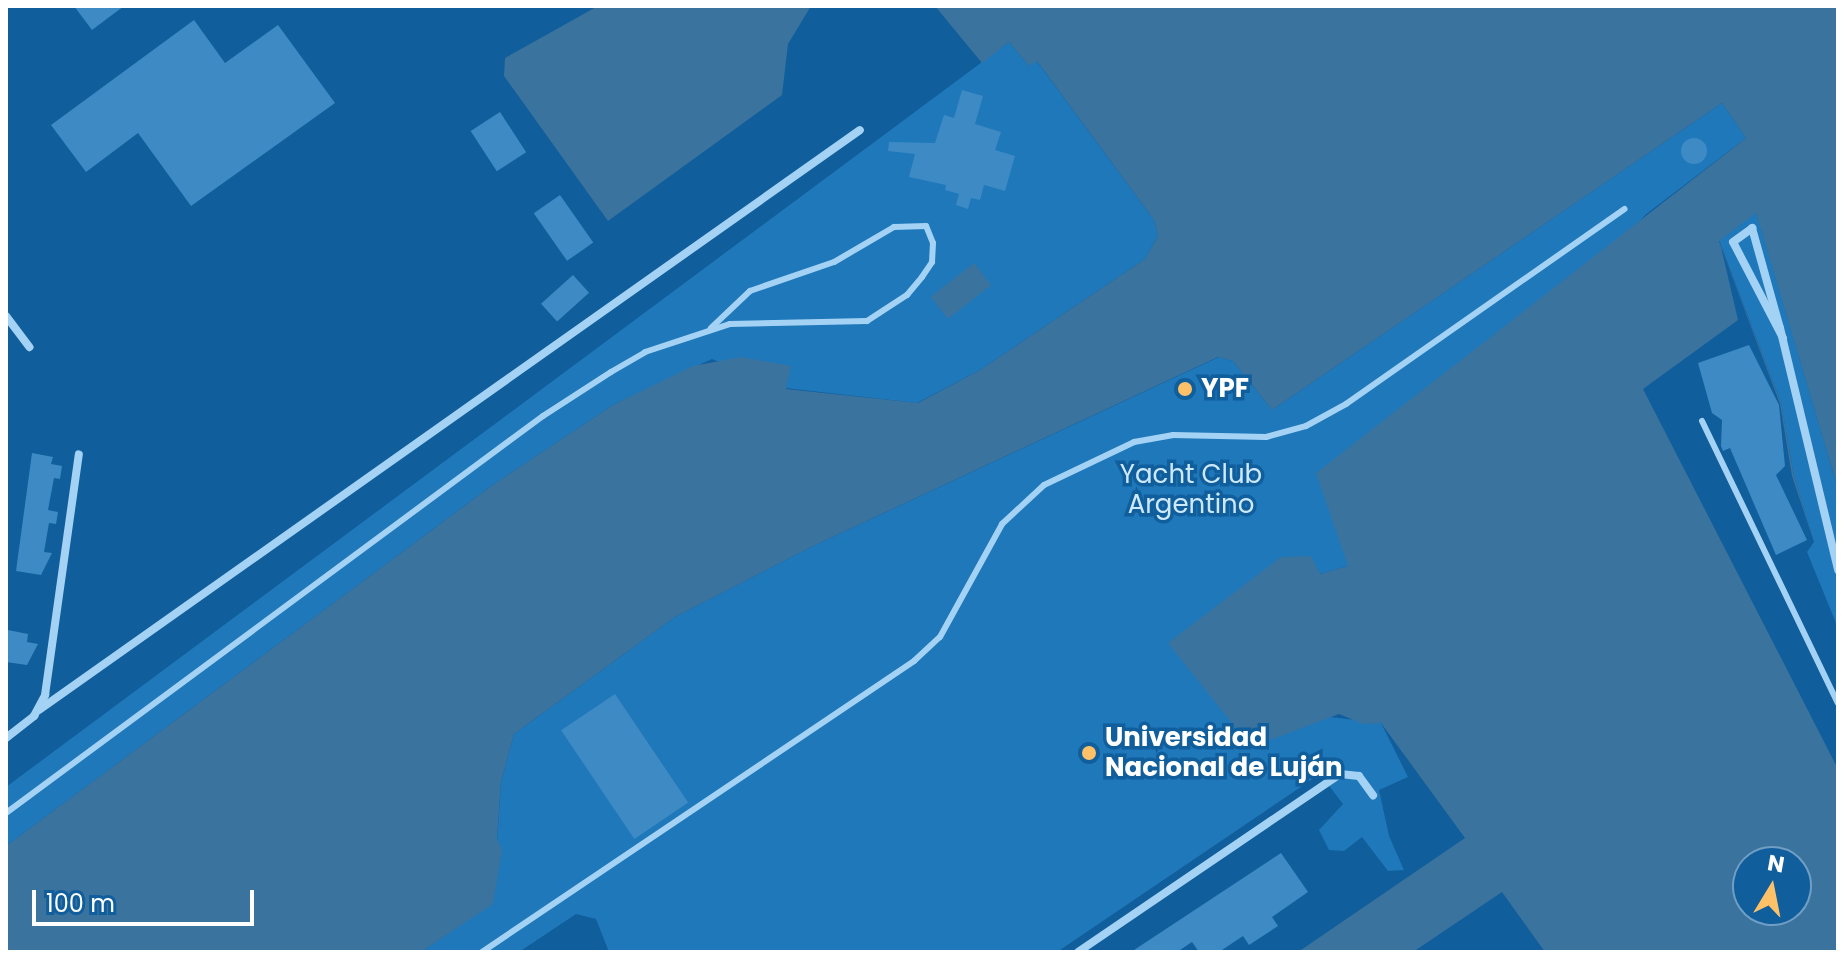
<!DOCTYPE html>
<meta charset="utf-8">
<style>
body{margin:0}
#map{position:relative;width:1844px;height:958px;overflow:hidden;background:#105e9c;font-family:Poppins,sans-serif}
div>[style]{position:absolute}
[style*='--x']{left:calc(var(--x)*1px);top:calc(var(--y)*1px);width:calc(var(--w)*1px);rotate:calc(var(--a)*1deg)}
.green>*{inset:0;background:#1e78ba}
.water>*{inset:0;background:#3b739f;transform-origin:0 0}
.building>*{inset:0;background:#3d8ac5;transform-origin:0 0}
.round{border-radius:50%}
.lane>*{height:6px;margin:-3px;padding:0 3px;transform-origin:3px;border-radius:3px;background:#a4d2f5}
.street>*{height:8px;margin:-4px;padding:0 4px;transform-origin:4px;border-radius:4px;background:#a4d2f5}
.dots>*{width:22px;height:22px;translate:-50% -50%;box-sizing:border-box;border:4px solid #105e9c;border-radius:50%}
span{translate:-50% -50%;white-space:nowrap;text-align:center;line-height:1.15;-webkit-text-stroke:7px #105e9c;paint-order:stroke}
.poi-label{font-size:26px;color:#fff;font-weight:700}
.left{translate:0 -50%;text-align:left}
.park-label{font-size:26px;color:#cde9fe}
.frame{position:absolute;inset:0;border:8px solid #fff;pointer-events:none}
.north{position:absolute;left:1732px;top:846px;width:80px;height:80px;box-sizing:border-box;background:#105e9c;border:2px solid #709ec4;border-radius:50%;rotate:10deg;font-size:22px;font-weight:700;line-height:32px;text-align:center;color:#fff}
.north::after{content:'';display:block;margin:auto;width:28px;height:36px;background:#ffc168;clip-path:polygon(50% 0,100% 100%,50% 72%,0 100%)}
.scale{position:absolute;left:32px;top:890px;width:222px;height:36px;box-sizing:border-box;border:4px solid #fff;border-top:0;padding-left:10px;font-size:24px;line-height:28px;white-space:nowrap;color:#fff;-webkit-text-stroke:6px #105e9c;paint-order:stroke}
</style>
<div id="map">
<div class="green">
<div style="clip-path:polygon(1009px 42px,1029px 66px,1036px 60px,1154px 220px,1158px 236px,1145px 259px,980px 370px,917px 403px,785px 388px,712px 359px,613px 405px,494px 484px,6px 846px,6px 787px)"></div>
<div style="clip-path:polygon(1722px 103px,1746px 138px,1645px 215px,1348px 566px,1320px 574px,1330px 717px,1381px 723px,1408px 777px,1379px 790px,1389px 836px,1404px 870px,1388px 871px,1362px 837px,1344px 851px,1329px 850px,1319px 830px,1343px 804px,1320px 774px,1057px 952px,609px 952px,596px 919px,576px 914px,519px 952px,421px 952px,493px 903px,501px 782px,514px 734px,675px 617px,811px 547px,1219px 357px,1233px 361px,1272px 410px)"></div>
<div style="clip-path:polygon(1756px 212px,1838px 489px,1838px 628px,1807px 552px,1814px 542px,1794px 476px,1781px 403px,1719px 240px)"></div>
</div>
<div class="water">
<div style="clip-path:polygon(598px 6px,811px 6px,788px 44px,782px 95px,608px 221px,504px 76px,505px 58px)"></div>
<div style="clip-path:polygon(evenodd,935px 6px,1838px 6px,1838px 489px,1756px 213px,1719px 241px,1781px 403px,1794px 476px,1814px 542px,1792px 476px,1780px 404px,1721px 247px,1738px 320px,1643px 389px,1838px 769px,1838px 952px,1545px 952px,1502px 892px,1413px 952px,1298px 952px,1465px 838px,1381px 723px,1363px 724px,1339px 714px,1251px 747px,1168px 643px,1281px 557px,1311px 556px,1320px 574px,1348px 566px,1316px 473px,1746px 138px,1722px 103px,1272px 410px,1233px 361px,1218px 357px,811px 547px,675px 617px,514px 734px,501px 782px,497px 839px,502px 850px,493px 904px,421px 952px,6px 952px,6px 846px,494px 484px,613px 405px,693px 366px,741px 357px,791px 366px,786px 389px,918px 403px,980px 370px,1145px 259px,1158px 236px,1154px 220px,1037px 61px,1029px 66px,1009px 42px,982px 63px,935px 6px,1796px 862px,1796px 910px,1748px 910px,1748px 862px,1796px 862px)"></div>
<div style="left:974px;top:263px;width:28px;height:55px;rotate:52deg"></div>
</div>
<div class="building">
<div style="clip-path:polygon(74px 6px,124px 6px,92px 30px)"></div>
<div style="clip-path:polygon(194px 20px,225px 63px,278px 25px,335px 103px,191px 206px,138px 133px,86px 172px,51px 125px)"></div>
<div style="clip-path:polygon(962px 90px,983px 96px,975px 124px,1001px 132px,995px 150px,1015px 156px,1005px 191px,984px 185px,980px 200px,971px 198px,968px 209px,956px 205px,959px 194px,945px 190px,946px 185px,909px 177px,915px 154px,888px 151px,889px 142px,935px 143px,944px 115px,954px 118px)"></div>
<div style="left:500px;top:112px;width:48px;height:35px;rotate:57deg"></div>
<div class="round" style="left:1681px;top:138px;width:26px;height:26px"></div>
<div style="left:560px;top:195px;width:58px;height:32px;rotate:55deg"></div>
<div style="left:573px;top:275px;width:24px;height:43px;rotate:48deg"></div>
<div style="clip-path:polygon(1749px 345px,1779px 405px,1785px 466px,1776px 475px,1807px 540px,1776px 555px,1730px 448px,1723px 451px,1721px 446px,1722px 420px,1712px 413px,1698px 363px)"></div>
<div style="clip-path:polygon(32px 453px,53px 457px,51px 464px,62px 466px,60px 479px,54px 478px,48px 510px,58px 512px,56px 524px,49px 523px,44px 552px,52px 553px,41px 575px,16px 571px)"></div>
<div style="clip-path:polygon(8px 630px,28px 634px,27px 642px,38px 644px,27px 665px,6px 662px)"></div>
<div style="left:615px;top:694px;width:131px;height:65px;rotate:56deg"></div>
<div style="clip-path:polygon(1281px 853px,1308px 892px,1272px 917px,1278px 926px,1249px 945px,1243px 936px,1219px 952px,1199px 952px,1192px 942px,1177px 952px,1131px 952px)"></div>
</div>
<div class="lane">
<div style="--x:1702;--y:421;--w:313;--a:64.3"></div>
<div style="--x:6;--y:813;--w:668;--a:-36.48"></div>
<div style="--x:543;--y:416;--w:81;--a:-32.9"></div>
<div style="--x:611;--y:372;--w:39;--a:-30"></div>
<div style="--x:645;--y:352;--w:89;--a:-18.2"></div>
<div style="--x:730;--y:324;--w:137;--a:-1.3"></div>
<div style="--x:867;--y:321;--w:48;--a:-33"></div>
<div style="--x:907;--y:295;--w:23;--a:-50"></div>
<div style="--x:922;--y:277;--w:18;--a:-56"></div>
<div style="--x:932;--y:262;--w:19;--a:-87"></div>
<div style="--x:933;--y:243;--w:18;--a:-112"></div>
<div style="--x:926;--y:226;--w:32;--a:178"></div>
<div style="--x:894;--y:227;--w:69;--a:149.7"></div>
<div style="--x:834;--y:262;--w:89;--a:161"></div>
<div style="--x:750;--y:291;--w:54;--a:136.5"></div>
<div style="--x:482;--y:952;--w:521;--a:-33.96"></div>
<div style="--x:914;--y:661;--w:35;--a:-43"></div>
<div style="--x:940;--y:637;--w:129;--a:-61.2"></div>
<div style="--x:1002;--y:524;--w:57;--a:-42.9"></div>
<div style="--x:1044;--y:485;--w:100;--a:-25.5"></div>
<div style="--x:1134;--y:442;--w:40;--a:-10"></div>
<div style="--x:1173;--y:435;--w:93;--a:1.2"></div>
<div style="--x:1266;--y:437;--w:41;--a:-15.4"></div>
<div style="--x:1306;--y:426;--w:46;--a:-28.8"></div>
<div style="--x:1346;--y:404;--w:340;--a:-35"></div>
</div>
<div class="street">
<div style="--x:6;--y:316;--w:39;--a:53"></div>
<div style="--x:1783;--y:338;--w:108;--a:-117.5"></div>
<div style="--x:1733;--y:242;--w:24;--a:-36"></div>
<div style="--x:1752;--y:228;--w:104;--a:74.4"></div>
<div style="--x:1780;--y:328;--w:249;--a:76.5"></div>
<div style="--x:39;--y:710;--w:1005;--a:-35.24"></div>
<div style="--x:6;--y:738;--w:36;--a:-38"></div>
<div style="--x:34;--y:716;--w:24;--a:-62"></div>
<div style="--x:45;--y:695;--w:243;--a:-82"></div>
<div style="--x:1078;--y:952;--w:317;--a:-34.2"></div>
<div style="--x:1340;--y:774;--w:19;--a:6"></div>
<div style="--x:1359;--y:776;--w:24;--a:54"></div>
</div>
<div class="dots">
<div style="left:1185px;top:389px;background:#ffc168"></div>
<div style="left:1089px;top:753px;background:#ffc168"></div>
</div>
<div class="poi-label">
<span class="left" style="left:1201px;top:389px">YPF</span>
<span class="left" style="left:1105px;top:753px">Universidad<br>Nacional de Luján</span>
</div>
<div class="park-label">
<span style="left:1191px;top:490px">Yacht Club<br>Argentino</span>
</div>
<div class="frame"></div>
<div class="north">N</div>
<div class="scale">100 m</div>
</div>
